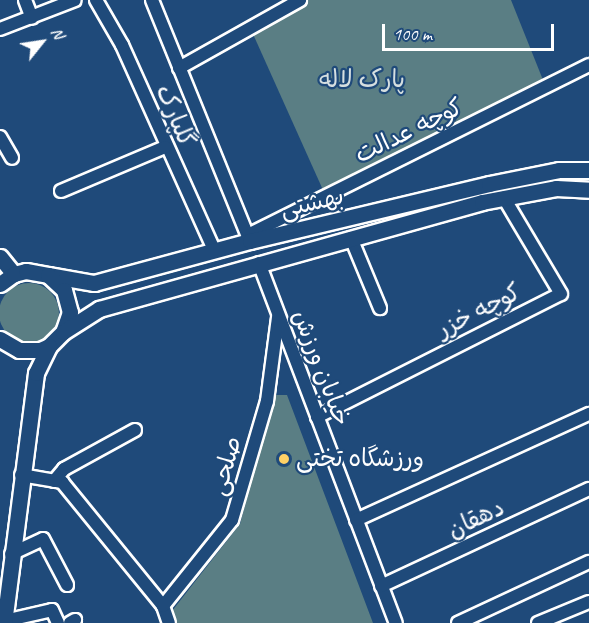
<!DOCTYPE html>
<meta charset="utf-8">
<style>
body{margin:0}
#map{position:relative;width:589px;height:623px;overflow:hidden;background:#1f4a7a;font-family:Caveat,"Playpen Sans Arabic",sans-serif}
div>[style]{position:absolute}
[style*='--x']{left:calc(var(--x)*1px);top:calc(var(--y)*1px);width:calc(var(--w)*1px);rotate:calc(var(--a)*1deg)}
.green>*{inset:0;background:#5a7e84}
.round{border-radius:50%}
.roads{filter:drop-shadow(2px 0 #fff) drop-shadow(-2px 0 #fff) drop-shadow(0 2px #fff) drop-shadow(0 -2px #fff)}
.minor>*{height:12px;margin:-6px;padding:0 6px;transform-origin:6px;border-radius:6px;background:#1f4a7a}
.major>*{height:15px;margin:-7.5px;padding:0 7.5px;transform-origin:7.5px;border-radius:7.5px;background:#1f4a7a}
.dots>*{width:16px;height:16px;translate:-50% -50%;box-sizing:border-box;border:3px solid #1f4a7a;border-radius:50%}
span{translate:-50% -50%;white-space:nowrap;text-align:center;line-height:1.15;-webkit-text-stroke:4.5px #1f4a7a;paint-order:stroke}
.park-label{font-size:24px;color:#d6dfe0}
.street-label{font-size:24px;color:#fff}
.poi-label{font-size:24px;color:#fff}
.left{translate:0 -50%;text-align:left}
.north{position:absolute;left:12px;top:12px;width:60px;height:60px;-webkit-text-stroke:4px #1f4a7a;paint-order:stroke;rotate:60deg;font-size:16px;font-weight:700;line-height:24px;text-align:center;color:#fff}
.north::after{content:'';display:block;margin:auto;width:21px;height:27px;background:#fff;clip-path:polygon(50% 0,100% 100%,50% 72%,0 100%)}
.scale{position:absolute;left:382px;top:24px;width:172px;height:27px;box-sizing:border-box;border:3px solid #fff;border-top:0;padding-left:8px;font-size:18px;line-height:21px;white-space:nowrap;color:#fff;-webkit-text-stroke:4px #1f4a7a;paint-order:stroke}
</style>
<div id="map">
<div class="green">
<div style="clip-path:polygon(292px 0,511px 0,543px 80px,323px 190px,248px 23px)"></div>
<div class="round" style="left:-1px;top:283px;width:60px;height:60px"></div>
<div style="clip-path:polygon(274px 395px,287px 395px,373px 623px,170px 623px,172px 611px,240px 524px)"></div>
</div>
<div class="roads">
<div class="minor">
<div style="--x:25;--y:0;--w:19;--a:69"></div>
<div style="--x:96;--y:0;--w:52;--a:60"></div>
<div style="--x:122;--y:45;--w:225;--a:65.8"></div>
<div style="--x:152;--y:0;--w:260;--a:67.9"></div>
<div style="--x:0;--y:29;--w:80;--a:-21.1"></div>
<div style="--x:179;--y:68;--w:139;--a:-29.3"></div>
<div style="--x:0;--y:137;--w:24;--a:60"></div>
<div style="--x:61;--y:191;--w:113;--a:-22.9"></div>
<div style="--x:248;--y:235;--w:381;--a:-26.5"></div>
<div style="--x:351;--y:238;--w:76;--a:67.5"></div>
<div style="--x:259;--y:263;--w:385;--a:69.2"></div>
<div style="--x:317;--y:417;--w:273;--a:-26.8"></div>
<div style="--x:561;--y:294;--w:112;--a:-120.7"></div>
<div style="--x:21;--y:475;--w:42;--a:9.7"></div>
<div style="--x:62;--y:482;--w:160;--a:50.8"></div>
<div style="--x:163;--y:606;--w:18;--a:71"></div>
<div style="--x:54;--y:481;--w:16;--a:-50"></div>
<div style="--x:64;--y:469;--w:81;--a:-28.8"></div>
<div style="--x:356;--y:520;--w:256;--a:-24.5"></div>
<div style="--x:11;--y:554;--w:35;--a:-25"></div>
<div style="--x:43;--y:539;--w:52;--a:62.4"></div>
<div style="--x:381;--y:586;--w:230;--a:-25"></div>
<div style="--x:163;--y:606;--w:110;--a:-51.3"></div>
<div style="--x:232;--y:520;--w:124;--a:-73.6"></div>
<div style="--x:267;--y:401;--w:85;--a:-82.5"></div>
<div style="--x:4;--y:621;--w:49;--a:-12.9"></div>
<div style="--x:52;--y:610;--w:14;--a:65"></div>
<div style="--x:70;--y:623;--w:6;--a:-31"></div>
<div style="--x:458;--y:623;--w:145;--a:-25"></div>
<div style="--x:538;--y:623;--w:55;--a:-22.4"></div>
</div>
<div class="major">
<div style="--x:0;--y:257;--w:22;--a:51"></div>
<div style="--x:48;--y:275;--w:47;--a:9.9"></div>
<div style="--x:94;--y:283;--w:162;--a:-15.1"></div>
<div style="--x:250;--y:241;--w:246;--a:-13.4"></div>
<div style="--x:489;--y:184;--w:71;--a:-11.3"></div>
<div style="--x:559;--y:170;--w:30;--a:0"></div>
<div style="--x:0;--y:284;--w:17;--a:-36"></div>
<div style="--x:14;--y:274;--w:12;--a:-14"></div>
<div style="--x:26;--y:271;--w:22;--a:10"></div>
<div style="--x:48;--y:275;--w:22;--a:43"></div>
<div style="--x:64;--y:290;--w:23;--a:75"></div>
<div style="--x:70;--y:312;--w:21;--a:109"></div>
<div style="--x:63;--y:332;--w:20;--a:135"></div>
<div style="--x:49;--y:346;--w:10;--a:156"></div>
<div style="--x:40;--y:350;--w:21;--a:180"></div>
<div style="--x:19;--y:350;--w:22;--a:-150"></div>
<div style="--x:63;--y:332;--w:43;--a:-32.6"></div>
<div style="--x:99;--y:309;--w:398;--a:-15.6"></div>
<div style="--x:482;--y:202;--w:75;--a:-10.7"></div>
<div style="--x:556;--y:188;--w:33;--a:3"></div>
<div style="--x:4;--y:623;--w:252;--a:-82.7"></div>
<div style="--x:36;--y:373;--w:30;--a:-64"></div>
</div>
</div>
<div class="dots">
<div style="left:284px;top:459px;background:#ffd166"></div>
</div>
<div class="park-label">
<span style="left:362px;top:80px">پارک لاله</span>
</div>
<div class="street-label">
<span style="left:175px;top:116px;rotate:67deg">گلپارک</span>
<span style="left:409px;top:131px;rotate:-26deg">کوچه عدالت</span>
<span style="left:312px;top:203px;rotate:-13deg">بهشتی</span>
<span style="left:479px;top:311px;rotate:-27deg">کوچه خزر</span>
<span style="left:321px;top:368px;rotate:69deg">خیابان ورزش</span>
<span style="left:226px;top:466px;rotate:-74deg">صلحی</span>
<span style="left:476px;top:519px;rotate:-25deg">دهقان</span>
</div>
<div class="poi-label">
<span class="left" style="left:296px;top:459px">ورزشگاه تختی</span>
</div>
<div class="north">N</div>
<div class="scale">100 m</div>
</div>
